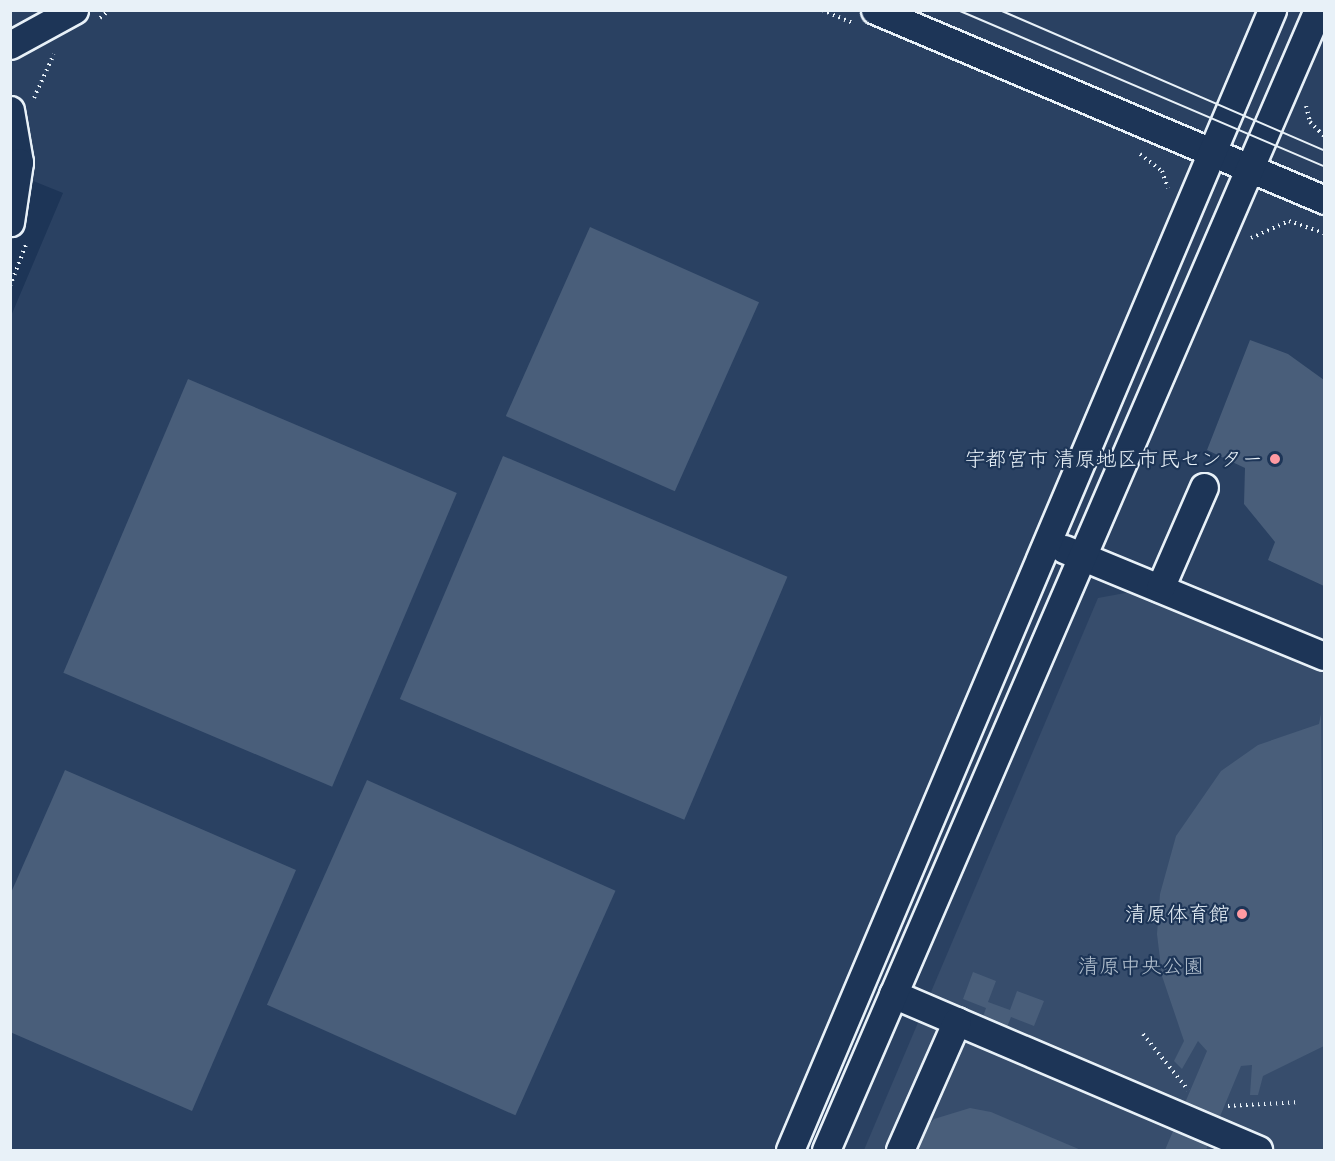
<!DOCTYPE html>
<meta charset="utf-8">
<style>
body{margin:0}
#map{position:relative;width:1335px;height:1161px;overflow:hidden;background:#1d3557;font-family:Caveat,"Klee One",sans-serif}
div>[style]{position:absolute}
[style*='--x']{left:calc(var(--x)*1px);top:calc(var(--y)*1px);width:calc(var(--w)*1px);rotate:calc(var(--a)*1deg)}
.built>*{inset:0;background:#2a4162}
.green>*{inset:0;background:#374d6c}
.building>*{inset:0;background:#495e7a;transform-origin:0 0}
.path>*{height:4px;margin-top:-2px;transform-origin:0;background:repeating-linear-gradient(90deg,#e8f1f8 0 1.5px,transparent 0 6px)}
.roads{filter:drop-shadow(2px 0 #e8f1f8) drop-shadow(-2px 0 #e8f1f8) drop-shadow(0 2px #e8f1f8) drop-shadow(0 -2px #e8f1f8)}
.minor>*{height:27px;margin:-13.5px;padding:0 13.5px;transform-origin:13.5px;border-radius:13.5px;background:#1d3557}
.tram>*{height:1.5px;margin:-0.75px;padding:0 0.75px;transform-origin:0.75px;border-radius:0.75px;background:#e8f1f8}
.dots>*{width:16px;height:16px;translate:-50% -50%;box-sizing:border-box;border:3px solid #1d3557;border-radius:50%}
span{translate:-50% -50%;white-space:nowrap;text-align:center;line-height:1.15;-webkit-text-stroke:4.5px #1d3557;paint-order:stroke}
.poi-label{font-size:21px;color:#e8f1f8}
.right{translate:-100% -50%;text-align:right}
.park-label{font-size:21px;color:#b3c0ce}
.frame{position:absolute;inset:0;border:12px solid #e8f1f8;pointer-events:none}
</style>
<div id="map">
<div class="built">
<div style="clip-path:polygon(10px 11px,1324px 11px,1324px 1150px,11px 1150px,11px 316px,63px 193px,11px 172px)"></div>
</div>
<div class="green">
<div style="clip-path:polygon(1136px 591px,1324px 672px,1324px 1150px,864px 1150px,1098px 598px)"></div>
</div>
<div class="building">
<div style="left:590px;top:227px;width:185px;height:207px;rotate:24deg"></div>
<div style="clip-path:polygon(1250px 340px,1288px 354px,1324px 380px,1324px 586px,1268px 560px,1275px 542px,1244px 504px,1245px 468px,1207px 450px)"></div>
<div style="left:188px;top:379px;width:292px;height:319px;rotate:23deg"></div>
<div style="left:503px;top:456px;width:309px;height:264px;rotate:23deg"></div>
<div style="clip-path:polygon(1321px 714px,1324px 1046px,1263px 1076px,1258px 1095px,1250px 1095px,1252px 1065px,1241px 1066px,1206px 1150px,1165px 1150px,1207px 1051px,1198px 1041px,1182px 1069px,1174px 1061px,1184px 1041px,1162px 976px,1157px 934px,1160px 894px,1176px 836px,1221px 771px,1258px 745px,1319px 724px)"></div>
<div style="clip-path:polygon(65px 770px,296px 870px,192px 1111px,10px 1032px,10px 895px)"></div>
<div style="left:367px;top:780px;width:272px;height:246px;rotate:24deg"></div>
<div style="clip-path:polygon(973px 972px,996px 981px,988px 1002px,1010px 1010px,1017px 991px,1044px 1001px,1034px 1026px,1011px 1017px,1004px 1035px,980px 1026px,986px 1008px,963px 999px)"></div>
<div style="clip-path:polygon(970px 1108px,991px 1112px,1081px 1150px,919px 1150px,920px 1136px,934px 1119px)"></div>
</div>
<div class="path">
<div style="--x:822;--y:10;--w:33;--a:23"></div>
<div style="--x:100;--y:18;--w:13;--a:-39"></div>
<div style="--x:34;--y:98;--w:48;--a:-65.6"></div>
<div style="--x:1306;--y:106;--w:16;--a:76"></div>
<div style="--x:1310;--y:122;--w:20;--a:45"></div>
<div style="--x:1140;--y:154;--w:28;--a:38"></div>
<div style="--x:1162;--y:171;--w:18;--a:71"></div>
<div style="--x:1251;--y:238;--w:42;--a:-24.1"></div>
<div style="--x:1289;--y:221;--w:37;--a:19"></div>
<div style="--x:10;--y:286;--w:47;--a:-68.9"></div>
<div style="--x:1143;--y:1034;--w:72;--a:51.2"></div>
<div style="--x:1228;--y:1106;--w:71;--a:-3.2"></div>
</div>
<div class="roads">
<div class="minor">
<div style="--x:875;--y:10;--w:488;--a:22.9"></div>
<div style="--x:10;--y:45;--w:73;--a:-28.7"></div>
<div style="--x:10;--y:110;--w:53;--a:80.2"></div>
<div style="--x:19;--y:162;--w:61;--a:98.5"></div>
<div style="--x:1064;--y:549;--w:281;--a:22.4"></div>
<div style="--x:1160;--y:588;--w:110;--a:-66.5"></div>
<div style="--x:893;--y:994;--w:397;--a:23.1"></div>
<div style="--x:790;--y:1150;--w:1238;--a:-67.08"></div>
<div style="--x:826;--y:1150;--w:1242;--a:-66.66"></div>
<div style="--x:900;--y:1150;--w:141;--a:-66.2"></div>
</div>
</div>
<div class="tram">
<div style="--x:958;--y:10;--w:398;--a:23.1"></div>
<div style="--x:1000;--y:10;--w:353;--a:23.4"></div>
<div style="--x:10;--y:12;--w:4;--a:-27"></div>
</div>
<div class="dots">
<div style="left:1275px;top:459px;background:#ff9aa2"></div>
<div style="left:1242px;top:914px;background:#ff9aa2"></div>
</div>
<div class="poi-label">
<span class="right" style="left:1263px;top:459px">宇都宮市 清原地区市民センター</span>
<span class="right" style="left:1230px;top:914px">清原体育館</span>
</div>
<div class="park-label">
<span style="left:1141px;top:966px">清原中央公園</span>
</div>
<div class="frame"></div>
</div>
